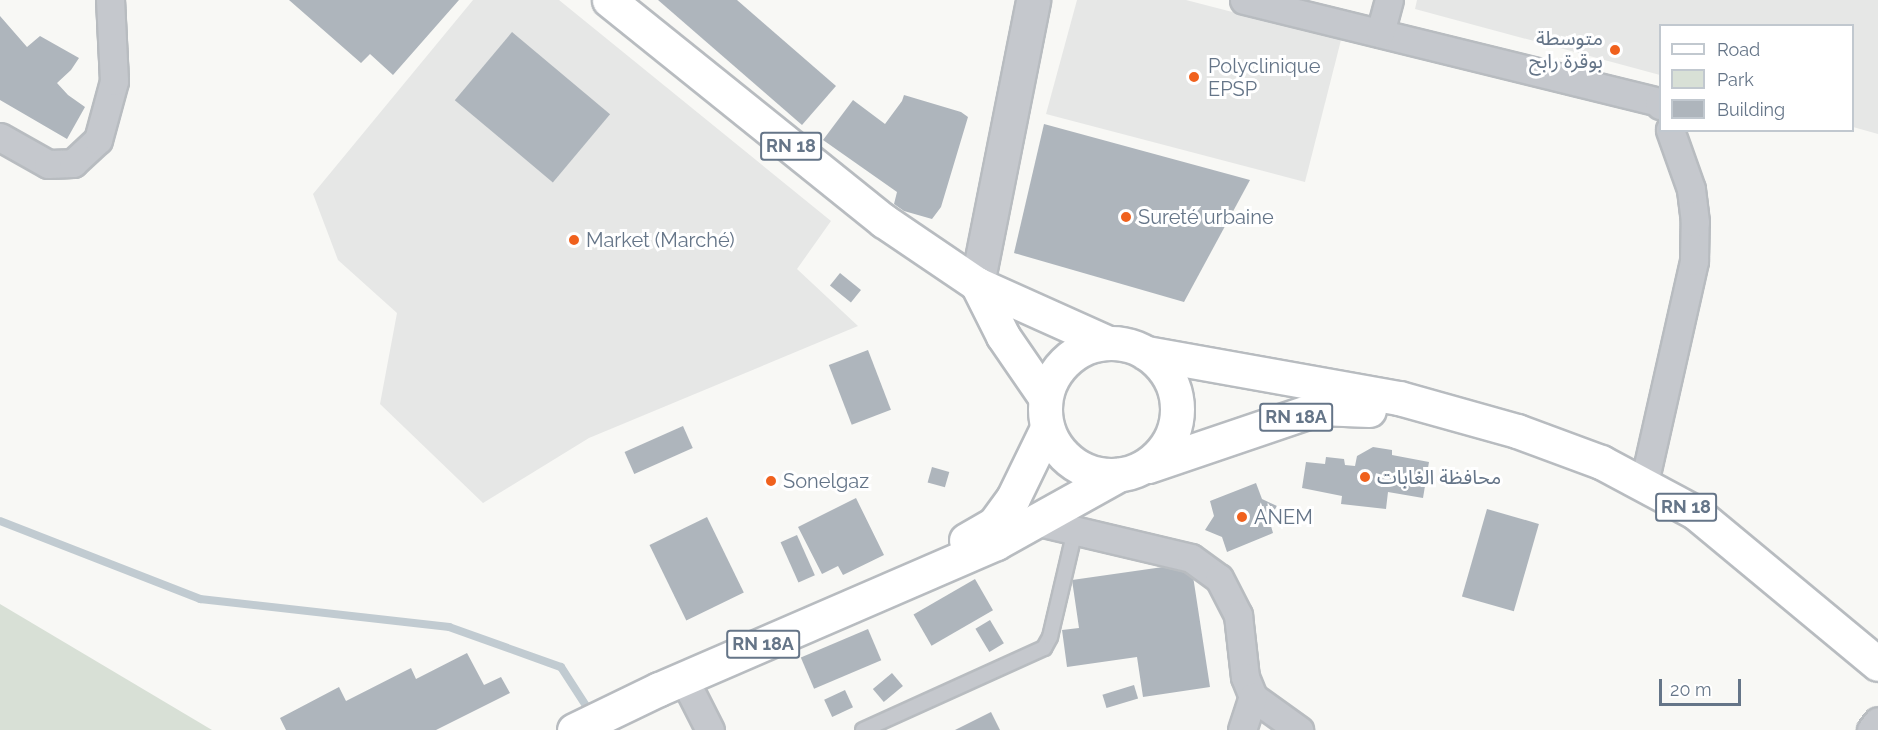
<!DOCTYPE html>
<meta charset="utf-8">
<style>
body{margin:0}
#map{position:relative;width:1878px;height:730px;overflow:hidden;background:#f8f8f5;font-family:Raleway,"Noto Sans Arabic",sans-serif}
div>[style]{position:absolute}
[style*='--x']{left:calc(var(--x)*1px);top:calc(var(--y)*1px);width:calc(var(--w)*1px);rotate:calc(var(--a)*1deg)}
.built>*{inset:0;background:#e6e7e6}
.green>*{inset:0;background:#d8e0d6}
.stream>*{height:8px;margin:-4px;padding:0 4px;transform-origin:4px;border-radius:4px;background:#c1cbd1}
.building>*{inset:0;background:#aeb5bc;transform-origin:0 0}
.roads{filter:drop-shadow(2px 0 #b8bcc0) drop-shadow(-2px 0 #b8bcc0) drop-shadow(0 2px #b8bcc0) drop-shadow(0 -2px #b8bcc0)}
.service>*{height:14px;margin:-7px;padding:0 7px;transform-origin:7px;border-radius:7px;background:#c5c8cd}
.minor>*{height:27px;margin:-13.5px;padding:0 13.5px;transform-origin:13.5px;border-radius:13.5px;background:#c5c8cd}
.tertiary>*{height:33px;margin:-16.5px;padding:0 16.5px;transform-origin:16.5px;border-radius:16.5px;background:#c5c8cd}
.primary>*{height:33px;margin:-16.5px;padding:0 16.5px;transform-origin:16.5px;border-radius:16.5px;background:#fff}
.primary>.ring{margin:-16.5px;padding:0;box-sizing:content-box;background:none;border:33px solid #fff;border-radius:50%}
.dots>*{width:16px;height:16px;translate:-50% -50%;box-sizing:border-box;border:3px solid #fff;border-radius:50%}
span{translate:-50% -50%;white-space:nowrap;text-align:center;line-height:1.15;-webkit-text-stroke:6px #fff;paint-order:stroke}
.shield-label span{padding:2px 4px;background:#fff;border:2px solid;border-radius:4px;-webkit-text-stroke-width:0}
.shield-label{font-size:18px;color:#657588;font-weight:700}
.poi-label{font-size:20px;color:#657588}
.right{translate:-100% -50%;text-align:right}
.left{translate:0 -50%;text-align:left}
.legend{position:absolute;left:1659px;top:24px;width:195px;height:108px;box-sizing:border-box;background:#fff;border:2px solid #c1c8cf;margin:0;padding:8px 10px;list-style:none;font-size:18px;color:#657588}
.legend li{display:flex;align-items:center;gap:12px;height:30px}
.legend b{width:30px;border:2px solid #c1c8cf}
.scale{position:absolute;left:1659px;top:679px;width:82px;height:27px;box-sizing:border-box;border:3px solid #657588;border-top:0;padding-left:8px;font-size:18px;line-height:21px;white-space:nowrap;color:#657588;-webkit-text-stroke:4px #fff;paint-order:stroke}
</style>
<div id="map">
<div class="built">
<div style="clip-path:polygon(473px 0,559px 0,831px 221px,797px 269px,858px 326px,589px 438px,483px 503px,380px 404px,397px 313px,338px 260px,313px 194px)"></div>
<div style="clip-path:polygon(1077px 0,1186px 0,1341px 40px,1305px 182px,1046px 114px)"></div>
<div style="clip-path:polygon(1417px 0,1878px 0,1878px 134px,1853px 127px,1852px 26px,1660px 26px,1660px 75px,1415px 9px)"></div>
</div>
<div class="green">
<div style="clip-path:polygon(0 604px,212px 730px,0 730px)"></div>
</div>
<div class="stream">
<div style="--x:0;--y:521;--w:215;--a:21.3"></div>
<div style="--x:200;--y:599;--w:251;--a:6.4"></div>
<div style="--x:449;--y:627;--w:119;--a:19.7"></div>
<div style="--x:561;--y:667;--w:57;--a:57.1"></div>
</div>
<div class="building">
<div style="clip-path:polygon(289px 0,459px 0,393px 75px,370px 54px,361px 63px)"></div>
<div style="clip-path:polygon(658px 0,737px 0,836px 86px,802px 125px)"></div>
<div style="clip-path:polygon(0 16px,27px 47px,40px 36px,79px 58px,71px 70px,57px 83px,68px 95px,85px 107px,67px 139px,0 100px)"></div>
<div style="left:512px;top:32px;width:128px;height:89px;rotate:40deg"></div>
<div style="clip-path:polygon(904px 95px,961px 112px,968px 117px,941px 207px,932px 219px,904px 211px,894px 204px,897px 192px,823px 140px,853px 100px,885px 124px,902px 101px)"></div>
<div style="clip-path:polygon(1044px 124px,1250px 180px,1184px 302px,1014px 253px)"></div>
<div style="left:840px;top:273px;width:27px;height:16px;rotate:39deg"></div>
<div style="left:868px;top:350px;width:64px;height:42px;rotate:69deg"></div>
<div style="left:683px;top:426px;width:24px;height:64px;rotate:66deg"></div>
<div style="clip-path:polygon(1373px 447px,1392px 450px,1392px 455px,1429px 462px,1423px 498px,1388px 492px,1386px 509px,1341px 504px,1342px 496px,1302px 488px,1306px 462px,1325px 464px,1326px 457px,1344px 459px,1345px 465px,1355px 466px,1357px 456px)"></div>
<div style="left:932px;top:467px;width:18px;height:16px;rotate:16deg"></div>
<div style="clip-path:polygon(1256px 483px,1262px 499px,1277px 506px,1269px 519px,1273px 533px,1227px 552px,1222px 537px,1205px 530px,1214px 516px,1210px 501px)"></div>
<div style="clip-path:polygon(856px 498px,884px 555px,843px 575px,838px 566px,822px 574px,798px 527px)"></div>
<div style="left:1487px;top:509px;width:54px;height:91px;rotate:16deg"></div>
<div style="left:707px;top:517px;width:84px;height:64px;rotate:64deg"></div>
<div style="left:797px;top:535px;width:44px;height:18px;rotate:66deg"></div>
<div style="clip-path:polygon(1191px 563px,1210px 687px,1143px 697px,1137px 657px,1067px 667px,1062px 630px,1079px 628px,1072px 580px)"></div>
<div style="left:975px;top:579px;width:36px;height:71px;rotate:60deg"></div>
<div style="left:990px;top:620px;width:27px;height:17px;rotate:59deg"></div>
<div style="left:868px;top:629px;width:34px;height:73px;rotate:67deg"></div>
<div style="clip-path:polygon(467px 653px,484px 685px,501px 677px,510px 693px,436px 730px,286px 730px,280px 718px,339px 687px,346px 701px,411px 668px,416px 679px)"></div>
<div style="left:892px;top:673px;width:17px;height:25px;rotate:50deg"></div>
<div style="left:1134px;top:685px;width:14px;height:33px;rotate:73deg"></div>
<div style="left:845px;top:690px;width:19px;height:23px;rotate:65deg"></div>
<div style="clip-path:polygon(991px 712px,1000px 730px,955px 730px)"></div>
</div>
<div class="roads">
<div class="service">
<div style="--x:863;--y:730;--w:199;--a:-24.4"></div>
<div style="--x:1044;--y:648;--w:13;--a:-61"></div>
<div style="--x:1050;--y:637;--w:110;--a:-76.8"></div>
</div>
<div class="minor">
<div style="--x:1244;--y:0;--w:427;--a:13.8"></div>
<div style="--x:1659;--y:102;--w:3;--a:72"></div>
<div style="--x:1380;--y:33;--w:34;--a:-75"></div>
<div style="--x:0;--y:137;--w:55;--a:29.4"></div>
<div style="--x:48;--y:164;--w:25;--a:-2"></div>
<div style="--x:73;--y:163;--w:34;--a:-43"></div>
<div style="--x:98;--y:140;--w:61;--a:-74.8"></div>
<div style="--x:114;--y:81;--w:81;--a:-92.8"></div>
<div style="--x:1644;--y:483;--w:228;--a:-77.3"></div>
<div style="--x:1694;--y:261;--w:39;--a:-89"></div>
<div style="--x:1695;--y:222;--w:33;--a:-97"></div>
<div style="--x:1691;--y:189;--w:63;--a:-109.6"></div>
<div style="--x:1035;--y:521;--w:160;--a:13.3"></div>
<div style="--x:1191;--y:558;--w:34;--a:36"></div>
<div style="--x:1219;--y:578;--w:42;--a:62.8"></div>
<div style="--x:1238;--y:615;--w:62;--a:83.6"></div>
<div style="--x:1245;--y:677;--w:22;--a:68"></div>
<div style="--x:1253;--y:697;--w:57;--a:35.7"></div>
<div style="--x:684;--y:679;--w:57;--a:63"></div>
<div style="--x:1242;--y:730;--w:35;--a:-72"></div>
<div style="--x:1871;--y:730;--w:11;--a:-52"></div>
</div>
<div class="tertiary">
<div style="--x:977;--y:284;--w:289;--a:-78.8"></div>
</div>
<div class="primary">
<div style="--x:609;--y:0;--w:353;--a:38.8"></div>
<div style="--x:884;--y:221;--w:112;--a:34.1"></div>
<div style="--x:977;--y:284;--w:141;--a:24.2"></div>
<div style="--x:977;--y:284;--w:58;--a:63.4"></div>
<div style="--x:1003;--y:336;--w:74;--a:55.5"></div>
<div class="ring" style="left:1045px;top:343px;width:99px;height:99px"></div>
<div style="--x:1146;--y:353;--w:257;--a:10.1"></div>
<div style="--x:1399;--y:398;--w:123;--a:15.6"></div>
<div style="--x:1517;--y:431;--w:90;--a:20.3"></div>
<div style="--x:1601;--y:462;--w:108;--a:28.2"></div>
<div style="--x:1696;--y:513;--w:236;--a:39.7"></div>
<div style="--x:1148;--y:466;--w:181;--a:-18.7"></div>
<div style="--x:1319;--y:408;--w:50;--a:2.3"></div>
<div style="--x:966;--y:540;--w:32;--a:-30"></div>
<div style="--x:994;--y:524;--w:32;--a:-54"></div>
<div style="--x:1013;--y:498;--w:78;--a:-64.1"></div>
<div style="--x:574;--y:730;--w:94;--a:-25.8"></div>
<div style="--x:659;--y:689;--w:367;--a:-23.4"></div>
<div style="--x:996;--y:543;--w:140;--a:-29.1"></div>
</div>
</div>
<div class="dots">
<div style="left:1615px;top:50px;background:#f0611d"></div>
<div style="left:1194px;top:77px;background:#f0611d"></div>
<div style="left:1126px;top:217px;background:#f0611d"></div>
<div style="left:574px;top:240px;background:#f0611d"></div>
<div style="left:1365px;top:477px;background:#f0611d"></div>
<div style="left:771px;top:481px;background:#f0611d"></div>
<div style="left:1242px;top:517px;background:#f0611d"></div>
</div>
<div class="shield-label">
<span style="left:791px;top:146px">RN 18</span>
<span style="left:1296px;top:417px">RN 18A</span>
<span style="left:1686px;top:507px">RN 18</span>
<span style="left:763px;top:644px">RN 18A</span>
</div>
<div class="poi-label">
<span class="right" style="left:1603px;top:50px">متوسطة<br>بوقرة رابح</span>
<span class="left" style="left:1208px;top:78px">Polyclinique<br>EPSP</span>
<span class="left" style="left:1138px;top:217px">Sureté urbaine</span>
<span class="left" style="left:586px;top:240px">Market (Marché)</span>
<span class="left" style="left:1377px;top:477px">محافظة الغابات</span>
<span class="left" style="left:783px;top:481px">Sonelgaz</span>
<span class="left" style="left:1254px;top:517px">ANEM</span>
</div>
<ul class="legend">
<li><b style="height:8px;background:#fff"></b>Road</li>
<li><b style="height:16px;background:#d8e0d6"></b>Park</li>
<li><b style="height:16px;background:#aeb5bc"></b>Building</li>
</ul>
<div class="scale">20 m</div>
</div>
